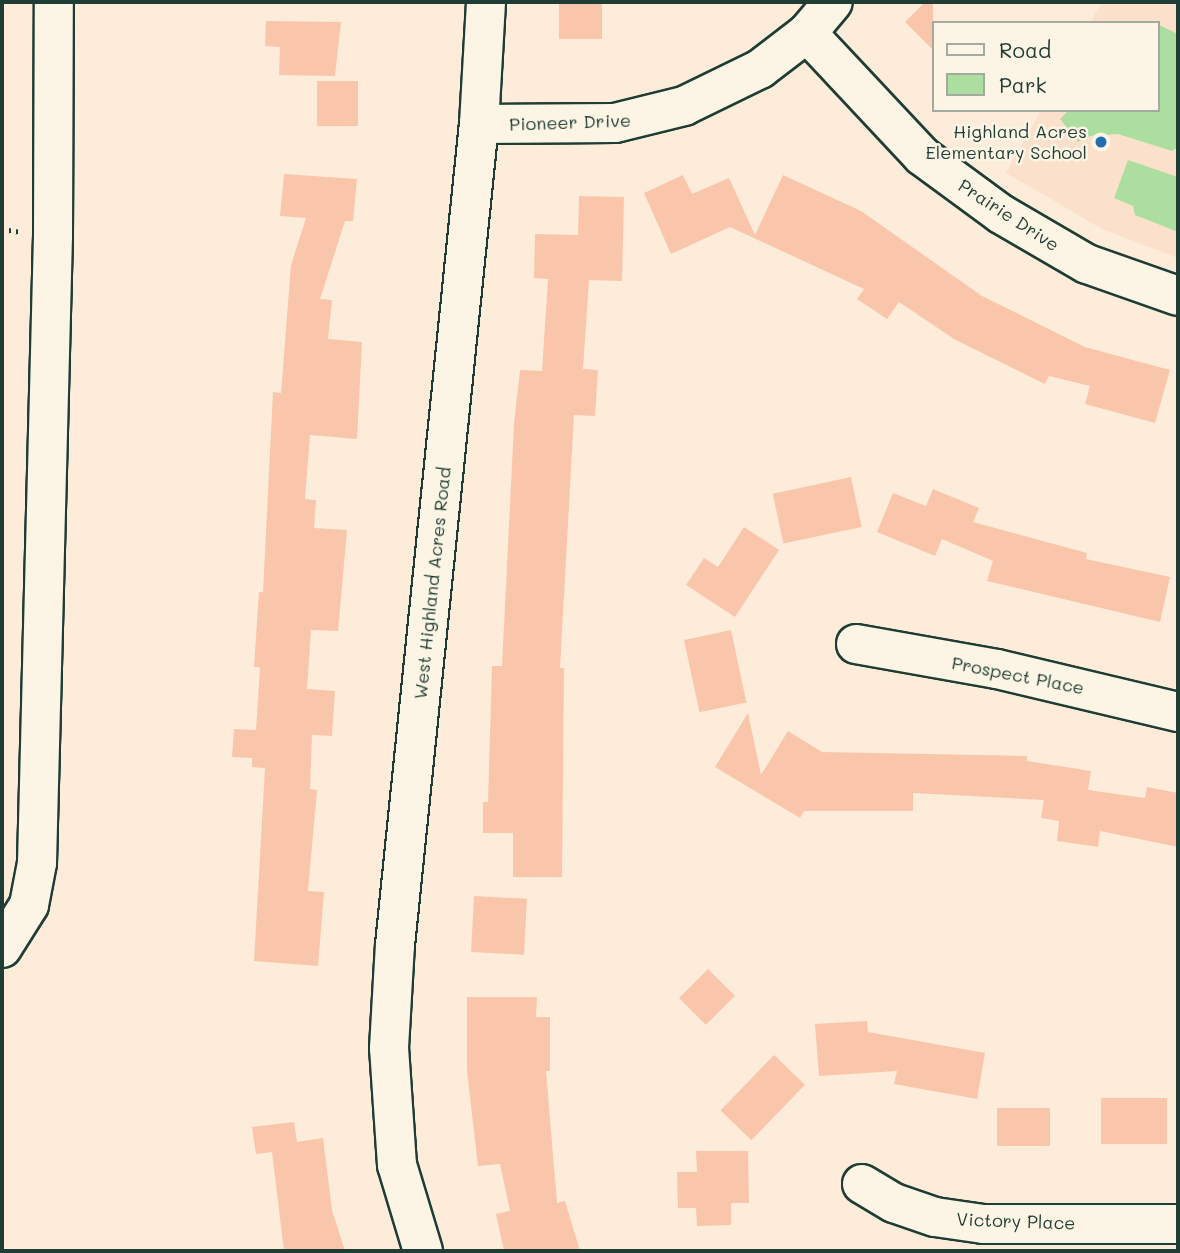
<!DOCTYPE html>
<style>
body{margin:0}
#map{position:relative;width:1180px;height:1253px;overflow:hidden;background:#fcecd9;font-family:Mali,sans-serif}
div>[style]{position:absolute}
[style*='--x']{left:calc(var(--x)*1px);top:calc(var(--y)*1px);width:calc(var(--w)*1px);rotate:calc(var(--a)*1deg)}
.built>*{inset:0;background:#fbe1cb}
.green>*{inset:0;background:#acdf9f}
.building>*{inset:0;background:#fac6ab;transform-origin:0 0}
.path>*{height:4.5px;margin-top:-2.25px;transform-origin:0;background:repeating-linear-gradient(90deg,#1f3d34 0 2px,transparent 0 7px)}
.roads{filter:drop-shadow(2px 0 #1f3d34) drop-shadow(-2px 0 #1f3d34) drop-shadow(0 2px #1f3d34) drop-shadow(0 -2px #1f3d34)}
.minor>*{height:38px;margin:-19px;padding:0 19px;transform-origin:19px;border-radius:19px;background:#fcf5e5}
.dots>*{width:19px;height:19px;translate:-50% -50%;box-sizing:border-box;border:4px solid #fcf5e5;border-radius:50%}
span{translate:-50% -50%;white-space:nowrap;text-align:center;line-height:1.15;-webkit-text-stroke:5px #fcf5e5;paint-order:stroke}
.street-label{font-size:18px;color:#1f3d34}
.poi-label{font-size:18px;color:#1f3d34}
.right{translate:-100% -50%;text-align:right}
.frame{position:absolute;inset:0;border:4px solid #1f3d34;pointer-events:none}
.legend{position:absolute;left:932px;top:21px;width:228px;height:91px;box-sizing:border-box;background:#fcf5e5;border:2px solid #a4ab9e;margin:0;padding:9px 12px;list-style:none;font-size:21px;color:#1f3d34}
.legend li{display:flex;align-items:center;gap:14px;height:35px}
.legend b{width:35px;border:2px solid #a4ab9e}
</style>
<div id="map">
<div class="built">
<div style="clip-path:polygon(1102px 2px,1178px 2px,1178px 258px,1102px 229px,1006px 173px,1041px 110px,1157px 110px,1157px 23px,1090px 23px)"></div>
</div>
<div class="green">
<div style="clip-path:polygon(1157px 24px,1178px 34px,1178px 147px,1172px 151px,1118px 134px,1090px 136px,1078px 142px,1060px 119px,1069px 110px,1157px 110px)"></div>
<div style="clip-path:polygon(1128px 160px,1178px 177px,1178px 232px,1135px 215px,1133px 206px,1114px 198px)"></div>
</div>
<div class="building">
<div style="left:559px;top:2px;width:43px;height:37px"></div>
<div style="clip-path:polygon(925px 2px,933px 2px,933px 50px,905px 22px)"></div>
<div style="clip-path:polygon(266px 21px,341px 22px,335px 76px,279px 75px,280px 47px,265px 46px)"></div>
<div style="left:317px;top:81px;width:41px;height:45px"></div>
<div style="clip-path:polygon(284px 174px,357px 179px,353px 221px,345px 221px,320px 299px,332px 300px,328px 339px,362px 342px,357px 439px,310px 435px,305px 499px,316px 500px,314px 528px,347px 530px,338px 631px,311px 630px,307px 689px,335px 691px,332px 736px,312px 735px,310px 789px,317px 790px,308px 891px,324px 892px,318px 966px,254px 961px,265px 768px,252px 767px,252px 758px,232px 757px,234px 729px,256px 730px,260px 667px,254px 667px,259px 592px,263px 592px,273px 392px,281px 393px,291px 265px,306px 218px,280px 216px)"></div>
<div style="clip-path:polygon(683px 175px,692px 194px,729px 178px,755px 235px,783px 175px,861px 211px,982px 296px,1085px 347px,1170px 370px,1155px 423px,1085px 404px,1090px 386px,1049px 376px,1045px 384px,954px 339px,899px 302px,887px 319px,857px 299px,864px 289px,730px 227px,671px 254px,644px 193px)"></div>
<div style="clip-path:polygon(579px 196px,624px 197px,622px 281px,589px 280px,583px 369px,598px 370px,595px 416px,574px 415px,560px 668px,564px 668px,562px 877px,513px 877px,513px 833px,483px 833px,483px 802px,488px 802px,492px 666px,502px 666px,514px 424px,520px 370px,542px 371px,548px 279px,534px 278px,535px 234px,578px 235px)"></div>
<div style="left:851px;top:477px;width:51px;height:80px;rotate:78deg"></div>
<div style="clip-path:polygon(933px 489px,979px 508px,973px 522px,1087px 553px,1086px 559px,1170px 577px,1160px 622px,987px 581px,993px 561px,942px 539px,935px 556px,877px 532px,893px 493px,926px 506px)"></div>
<div style="clip-path:polygon(744px 527px,779px 550px,735px 617px,686px 585px,704px 558px,718px 567px)"></div>
<div style="left:731px;top:630px;width:74px;height:48px;rotate:78deg"></div>
<div style="clip-path:polygon(748px 713px,761px 775px,788px 731px,822px 752px,1027px 756px,1027px 761px,1091px 771px,1088px 790px,1145px 798px,1147px 787px,1178px 793px,1178px 847px,1100px 831px,1098px 847px,1057px 841px,1059px 821px,1041px 818px,1044px 800px,913px 793px,913px 811px,804px 811px,800px 818px,715px 767px)"></div>
<div style="left:474px;top:896px;width:53px;height:56px;rotate:3deg"></div>
<div style="left:708px;top:969px;width:38px;height:41px;rotate:45deg"></div>
<div style="clip-path:polygon(467px 997px,537px 997px,536px 1017px,550px 1017px,550px 1071px,546px 1071px,557px 1203px,565px 1201px,580px 1251px,504px 1251px,496px 1214px,510px 1211px,500px 1164px,478px 1166px,467px 1071px)"></div>
<div style="clip-path:polygon(867px 1021px,868px 1032px,985px 1053px,977px 1099px,894px 1084px,897px 1071px,819px 1076px,815px 1024px)"></div>
<div style="left:774px;top:1055px;width:43px;height:77px;rotate:44deg"></div>
<div style="left:1101px;top:1098px;width:66px;height:46px"></div>
<div style="left:997px;top:1108px;width:53px;height:38px"></div>
<div style="clip-path:polygon(294px 1122px,297px 1142px,323px 1138px,332px 1210px,345px 1251px,284px 1251px,272px 1152px,256px 1154px,252px 1127px)"></div>
<div style="clip-path:polygon(696px 1151px,748px 1151px,749px 1203px,731px 1203px,731px 1225px,697px 1226px,696px 1208px,678px 1208px,677px 1172px,697px 1172px)"></div>
</div>
<div class="path">
<div style="--x:2;--y:229;--w:19;--a:9"></div>
</div>
<div class="roads">
<div class="minor">
<div style="--x:807;--y:33;--w:168;--a:46.9"></div>
<div style="--x:922;--y:156;--w:98;--a:36.3"></div>
<div style="--x:1001;--y:214;--w:99;--a:30.2"></div>
<div style="--x:1087;--y:264;--w:96;--a:19.4"></div>
<div style="--x:479;--y:124;--w:136;--a:-0.4"></div>
<div style="--x:615;--y:123;--w:71;--a:-13.8"></div>
<div style="--x:684;--y:106;--w:85;--a:-26"></div>
<div style="--x:760;--y:69;--w:59;--a:-37.5"></div>
<div style="--x:807;--y:33;--w:40;--a:-50"></div>
<div style="--x:856;--y:644;--w:143;--a:10.1"></div>
<div style="--x:997;--y:669;--w:186;--a:13.4"></div>
<div style="--x:2;--y:948;--w:51;--a:-57.9"></div>
<div style="--x:29;--y:905;--w:43;--a:-79.2"></div>
<div style="--x:37;--y:863;--w:627;--a:-88.54"></div>
<div style="--x:53;--y:236;--w:234;--a:-89.8"></div>
<div style="--x:862;--y:1184;--w:37;--a:31"></div>
<div style="--x:894;--y:1203;--w:43;--a:18.9"></div>
<div style="--x:935;--y:1217;--w:49;--a:8.3"></div>
<div style="--x:983;--y:1224;--w:195;--a:0"></div>
<div style="--x:423;--y:1251;--w:90;--a:-106.8"></div>
<div style="--x:397;--y:1165;--w:117;--a:-93.9"></div>
<div style="--x:389;--y:1048;--w:103;--a:-86.7"></div>
<div style="--x:395;--y:945;--w:825;--a:-84.16"></div>
<div style="--x:479;--y:124;--w:122;--a:-86.7"></div>
</div>
</div>
<div class="dots">
<div style="left:1101px;top:142px;background:#1f6fb2"></div>
</div>
<div class="street-label">
<span style="left:570px;top:122px;rotate:-2deg">Pioneer Drive</span>
<span style="left:1009px;top:215px;rotate:33deg">Prairie Drive</span>
<span style="left:432px;top:583px;rotate:-84deg">West Highland Acres Road</span>
<span style="left:1018px;top:675px;rotate:11deg">Prospect Place</span>
<span style="left:1016px;top:1221px;rotate:2deg">Victory Place</span>
</div>
<div class="poi-label">
<span class="right" style="left:1087px;top:142px">Highland Acres<br>Elementary School</span>
</div>
<div class="frame"></div>
<ul class="legend">
<li><b style="height:9px;background:#fcf5e5"></b>Road</li>
<li><b style="height:19px;background:#acdf9f"></b>Park</li>
</ul>
</div>
